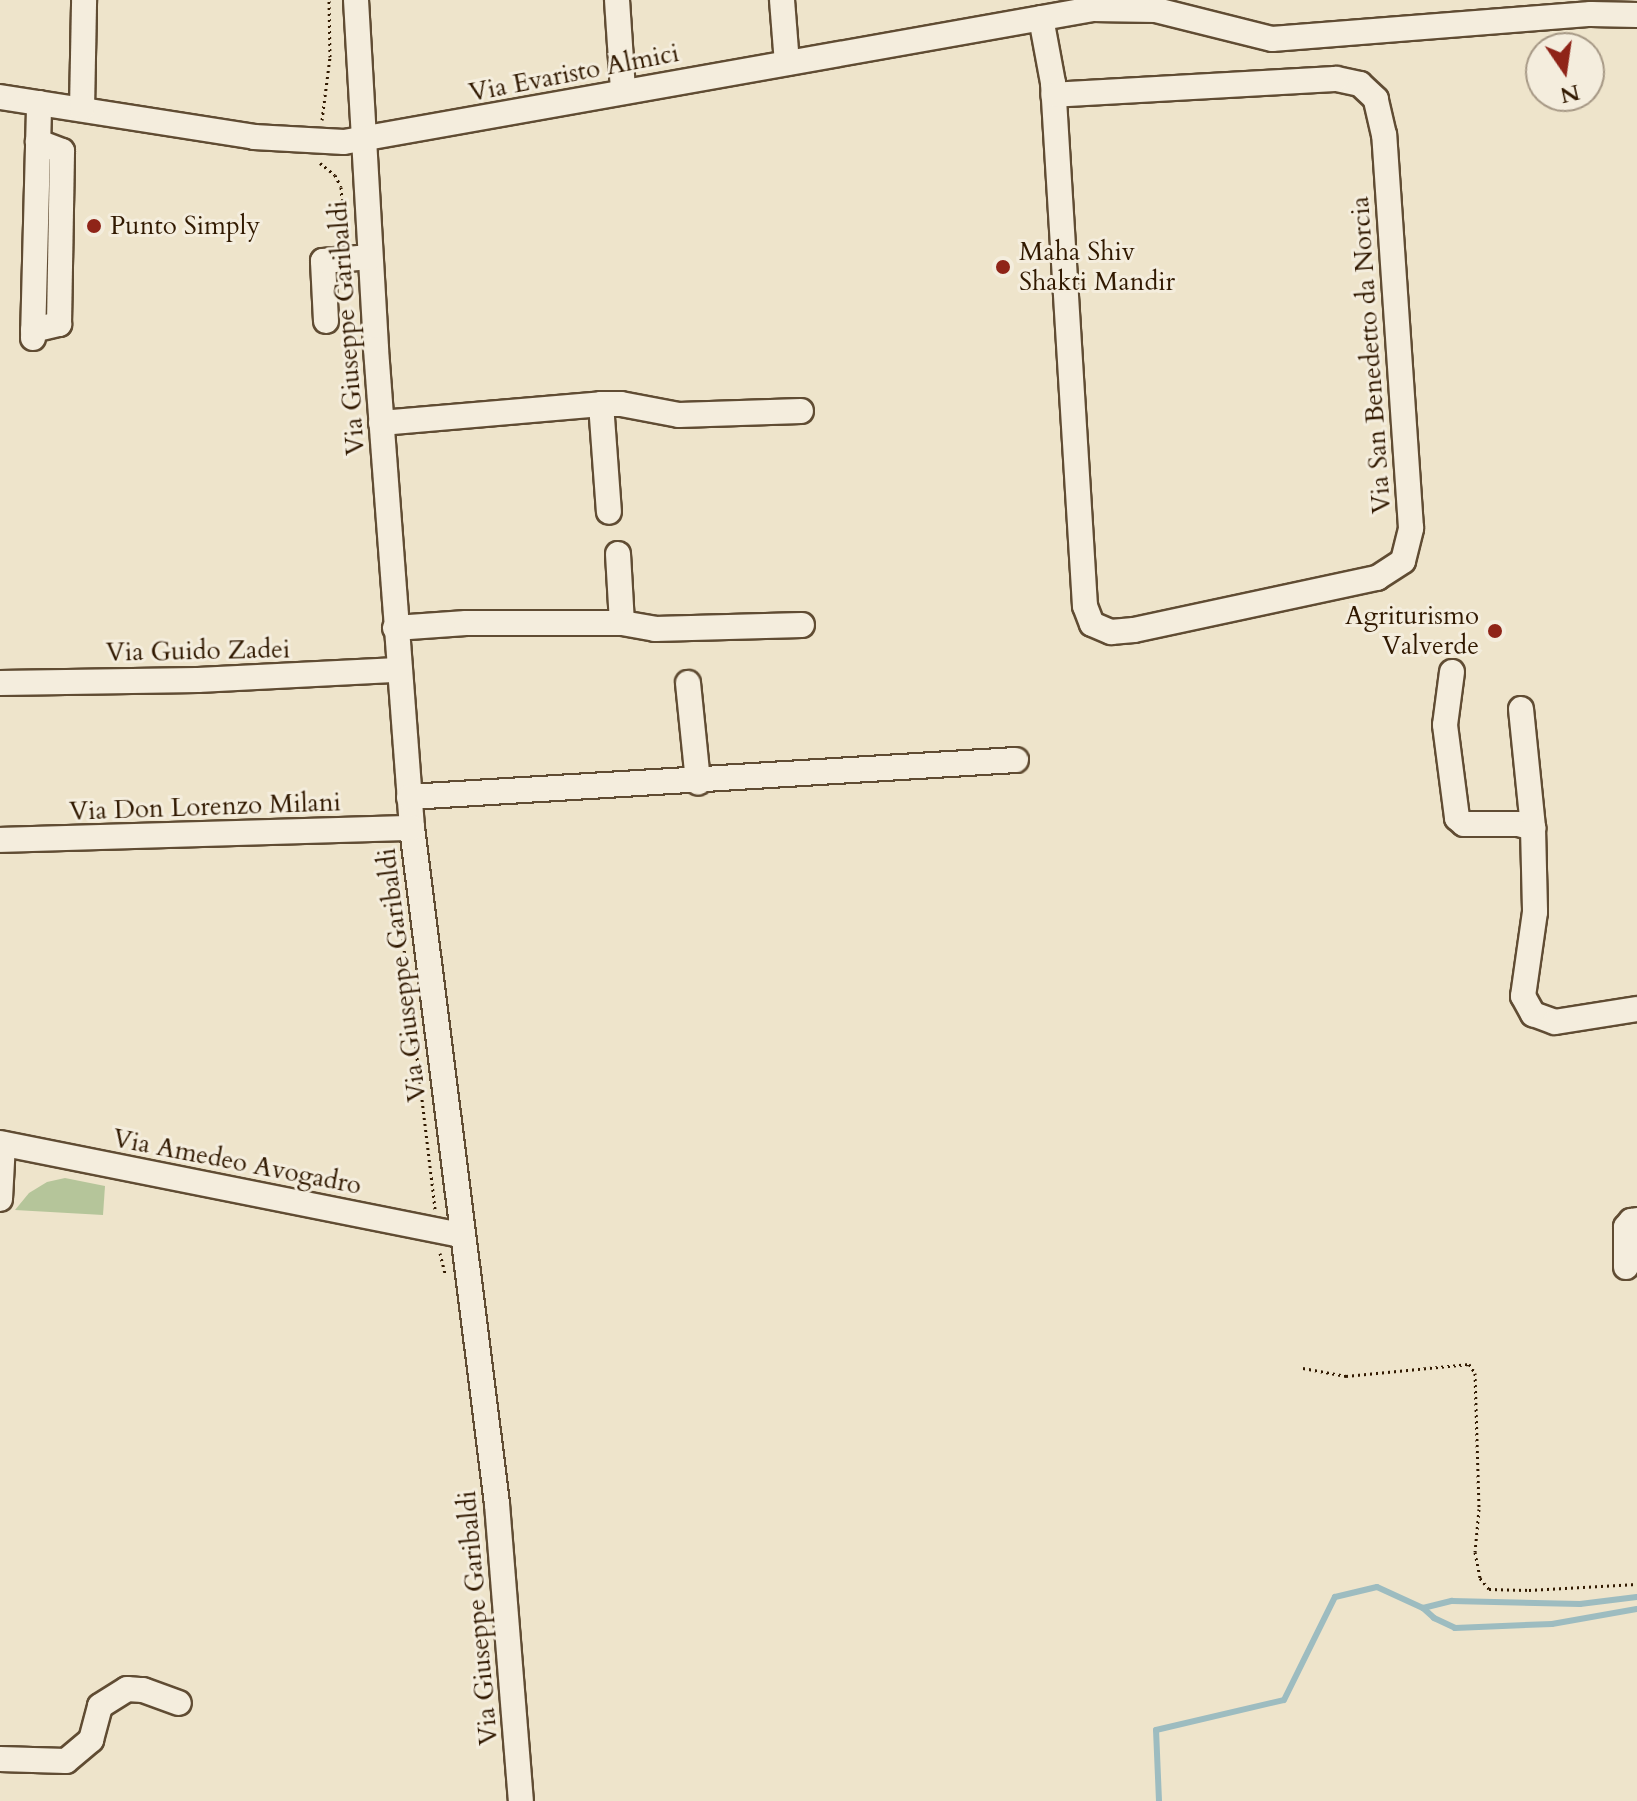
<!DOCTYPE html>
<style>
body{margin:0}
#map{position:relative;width:1637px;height:1801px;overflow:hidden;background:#eee4cb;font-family:Cardo,serif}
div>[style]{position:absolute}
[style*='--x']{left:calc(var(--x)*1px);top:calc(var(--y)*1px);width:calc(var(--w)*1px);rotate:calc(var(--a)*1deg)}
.green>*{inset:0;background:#b5c59a}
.stream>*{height:6px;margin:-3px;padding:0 3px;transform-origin:3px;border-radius:3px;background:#9dbcc0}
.path>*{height:3px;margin-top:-1.5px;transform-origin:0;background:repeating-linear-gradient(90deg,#311900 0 2px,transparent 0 6px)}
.roads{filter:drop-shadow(2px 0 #604c33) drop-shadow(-2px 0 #604c33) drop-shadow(0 2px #604c33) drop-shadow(0 -2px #604c33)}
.minor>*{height:24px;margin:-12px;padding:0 12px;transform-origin:12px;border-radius:12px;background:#f4eddd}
.dots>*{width:22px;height:22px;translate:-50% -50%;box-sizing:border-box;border:4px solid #f4eddd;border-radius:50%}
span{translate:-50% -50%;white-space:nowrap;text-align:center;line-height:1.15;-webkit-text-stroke:6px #f4eddd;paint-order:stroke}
.street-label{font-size:26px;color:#311900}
.poi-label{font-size:26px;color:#311900}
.left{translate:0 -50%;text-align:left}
.right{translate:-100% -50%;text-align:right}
.north{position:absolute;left:1525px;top:32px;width:80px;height:80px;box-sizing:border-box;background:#f4eddd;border:2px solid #a69885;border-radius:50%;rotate:167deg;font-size:22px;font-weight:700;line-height:32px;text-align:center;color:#311900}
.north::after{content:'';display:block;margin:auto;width:28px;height:36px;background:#8f2418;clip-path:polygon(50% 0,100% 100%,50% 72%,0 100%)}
</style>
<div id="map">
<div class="green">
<div style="clip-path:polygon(65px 1178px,105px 1186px,103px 1215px,15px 1210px,29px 1193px,47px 1182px)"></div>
</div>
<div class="stream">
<div style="--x:1423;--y:1608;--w:15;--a:42"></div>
<div style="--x:1434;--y:1618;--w:23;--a:25"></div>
<div style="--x:1455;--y:1628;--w:97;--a:-2.4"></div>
<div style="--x:1552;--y:1624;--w:86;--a:-10"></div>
<div style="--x:1159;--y:1801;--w:71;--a:-92.4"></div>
<div style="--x:1156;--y:1730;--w:131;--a:-13.2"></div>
<div style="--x:1284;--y:1700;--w:115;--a:-63.7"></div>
<div style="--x:1335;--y:1597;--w:43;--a:-13.4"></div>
<div style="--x:1377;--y:1587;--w:51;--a:24.5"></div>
<div style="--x:1423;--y:1608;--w:30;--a:-14"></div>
<div style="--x:1452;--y:1601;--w:128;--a:1.3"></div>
<div style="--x:1580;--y:1604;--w:57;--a:-7"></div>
</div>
<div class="path">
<div style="--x:322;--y:120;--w:64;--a:-82.8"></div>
<div style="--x:330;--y:57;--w:57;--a:-91"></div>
<div style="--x:320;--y:163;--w:19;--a:39"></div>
<div style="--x:335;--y:175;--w:13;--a:63"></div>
<div style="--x:341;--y:187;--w:51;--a:85.5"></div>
<div style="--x:400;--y:915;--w:297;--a:83.2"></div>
<div style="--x:440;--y:1253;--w:21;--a:76"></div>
<div style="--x:1303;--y:1368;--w:44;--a:10.5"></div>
<div style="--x:1346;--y:1376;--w:124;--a:-5.6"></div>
<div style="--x:1469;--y:1364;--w:11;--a:56"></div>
<div style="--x:1475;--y:1373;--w:136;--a:88.3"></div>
<div style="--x:1479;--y:1509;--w:43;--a:95.3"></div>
<div style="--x:1475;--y:1552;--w:26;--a:79"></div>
<div style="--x:1480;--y:1578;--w:14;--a:51"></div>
<div style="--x:1489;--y:1589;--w:40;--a:1.4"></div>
<div style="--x:1529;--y:1590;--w:108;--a:-3.2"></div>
</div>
<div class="roads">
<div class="minor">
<div style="--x:356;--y:0;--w:350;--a:86.7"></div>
<div style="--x:376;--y:349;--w:480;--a:85.7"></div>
<div style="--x:412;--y:828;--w:681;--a:82.83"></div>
<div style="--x:497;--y:1504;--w:298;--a:85.4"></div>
<div style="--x:617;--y:0;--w:91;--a:86.2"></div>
<div style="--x:782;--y:0;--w:63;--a:85.5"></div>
<div style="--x:1041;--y:18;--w:66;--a:79.5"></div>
<div style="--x:1053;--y:83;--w:524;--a:86.5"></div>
<div style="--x:1085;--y:606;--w:19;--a:69"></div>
<div style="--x:1092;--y:624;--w:21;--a:23"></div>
<div style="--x:1111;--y:632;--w:23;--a:-5"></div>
<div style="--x:1134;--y:630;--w:249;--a:-12.1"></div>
<div style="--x:1377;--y:578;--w:31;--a:-33"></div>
<div style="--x:1403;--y:561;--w:34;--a:-76"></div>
<div style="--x:1411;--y:528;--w:394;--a:-93.9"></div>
<div style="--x:1384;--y:135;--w:37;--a:-103"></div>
<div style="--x:1376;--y:99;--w:22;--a:-137"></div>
<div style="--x:1360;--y:84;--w:25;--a:-168"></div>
<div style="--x:1336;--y:79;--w:283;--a:176.8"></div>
<div style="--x:0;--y:97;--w:257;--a:8.9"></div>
<div style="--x:254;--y:137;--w:90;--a:3.2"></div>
<div style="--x:344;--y:142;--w:761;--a:-10.07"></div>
<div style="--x:1093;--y:9;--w:63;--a:0.9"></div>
<div style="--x:1156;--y:10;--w:120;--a:14"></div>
<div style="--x:1272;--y:39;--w:320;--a:-4.5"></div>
<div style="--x:1591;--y:14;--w:46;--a:1.2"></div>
<div style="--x:82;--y:109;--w:109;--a:-88.9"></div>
<div style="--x:326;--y:321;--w:60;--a:-92.9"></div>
<div style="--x:323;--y:261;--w:47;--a:-4.9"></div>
<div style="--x:33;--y:330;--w:27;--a:-13"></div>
<div style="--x:59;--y:324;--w:173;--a:-89"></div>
<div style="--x:62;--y:151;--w:26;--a:-159"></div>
<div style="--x:33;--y:338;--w:235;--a:-88.5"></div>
<div style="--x:601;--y:404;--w:20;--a:0"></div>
<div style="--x:621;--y:404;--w:59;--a:10.7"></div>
<div style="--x:679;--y:415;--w:122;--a:-1.9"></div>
<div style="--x:381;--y:423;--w:221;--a:-4.9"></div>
<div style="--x:601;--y:404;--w:108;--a:85.8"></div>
<div style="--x:618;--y:554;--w:69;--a:86.7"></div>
<div style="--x:395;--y:628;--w:71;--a:-4"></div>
<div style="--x:466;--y:623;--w:156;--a:0"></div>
<div style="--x:622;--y:623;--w:34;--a:10"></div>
<div style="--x:655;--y:629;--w:147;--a:-1.6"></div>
<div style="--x:1452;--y:672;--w:53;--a:97.5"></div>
<div style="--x:1445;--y:725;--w:94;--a:82.6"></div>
<div style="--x:1457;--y:818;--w:9;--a:41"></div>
<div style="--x:1464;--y:824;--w:54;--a:0"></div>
<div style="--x:1518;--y:824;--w:16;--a:15"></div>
<div style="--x:0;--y:683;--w:198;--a:-0.9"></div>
<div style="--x:198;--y:680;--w:200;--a:-2.9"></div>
<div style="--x:688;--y:683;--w:100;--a:84.2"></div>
<div style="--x:1521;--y:709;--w:120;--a:84.2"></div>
<div style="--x:1533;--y:828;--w:84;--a:88.6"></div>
<div style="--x:1535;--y:912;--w:85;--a:98.1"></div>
<div style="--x:1523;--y:996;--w:21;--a:61"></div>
<div style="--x:1533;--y:1014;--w:23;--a:20"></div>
<div style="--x:1555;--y:1022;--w:83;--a:-9"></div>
<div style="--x:409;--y:797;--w:608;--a:-3.49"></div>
<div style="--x:0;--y:840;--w:412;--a:-1.7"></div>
<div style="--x:0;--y:1143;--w:471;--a:11.3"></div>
<div style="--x:0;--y:1199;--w:55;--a:-86.9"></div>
<div style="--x:1626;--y:1267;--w:40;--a:-90"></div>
<div style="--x:1626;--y:1227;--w:8;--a:-50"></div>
<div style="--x:1631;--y:1221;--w:6;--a:-9"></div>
<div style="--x:0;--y:1759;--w:66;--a:1.7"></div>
<div style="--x:66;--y:1761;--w:33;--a:-40"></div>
<div style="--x:91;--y:1740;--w:35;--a:-75"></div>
<div style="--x:100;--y:1706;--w:32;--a:-32"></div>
<div style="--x:127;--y:1689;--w:16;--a:4"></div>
<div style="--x:143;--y:1690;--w:38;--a:20"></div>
</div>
</div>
<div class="dots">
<div style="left:94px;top:226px;background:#8f2418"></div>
<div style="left:1003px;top:267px;background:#8f2418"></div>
<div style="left:1495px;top:631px;background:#8f2418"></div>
</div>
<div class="street-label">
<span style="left:574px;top:73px;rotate:-11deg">Via Evaristo Almici</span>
<span style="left:347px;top:328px;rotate:-94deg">Via Giuseppe Garibaldi</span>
<span style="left:1371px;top:355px;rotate:-94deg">Via San Benedetto da Norcia</span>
<span style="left:198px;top:651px;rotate:-1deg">Via Guido Zadei</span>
<span style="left:205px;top:807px;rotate:-2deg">Via Don Lorenzo Milani</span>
<span style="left:402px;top:975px;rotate:-97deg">Via Giuseppe Garibaldi</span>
<span style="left:237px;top:1162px;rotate:11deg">Via Amedeo Avogadro</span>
<span style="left:478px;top:1618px;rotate:-95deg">Via Giuseppe Garibaldi</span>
</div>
<div class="poi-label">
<span class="left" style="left:110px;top:226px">Punto Simply</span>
<span class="left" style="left:1019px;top:267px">Maha Shiv<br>Shakti Mandir</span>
<span class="right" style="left:1479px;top:631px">Agriturismo<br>Valverde</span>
</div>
<div class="north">N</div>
</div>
